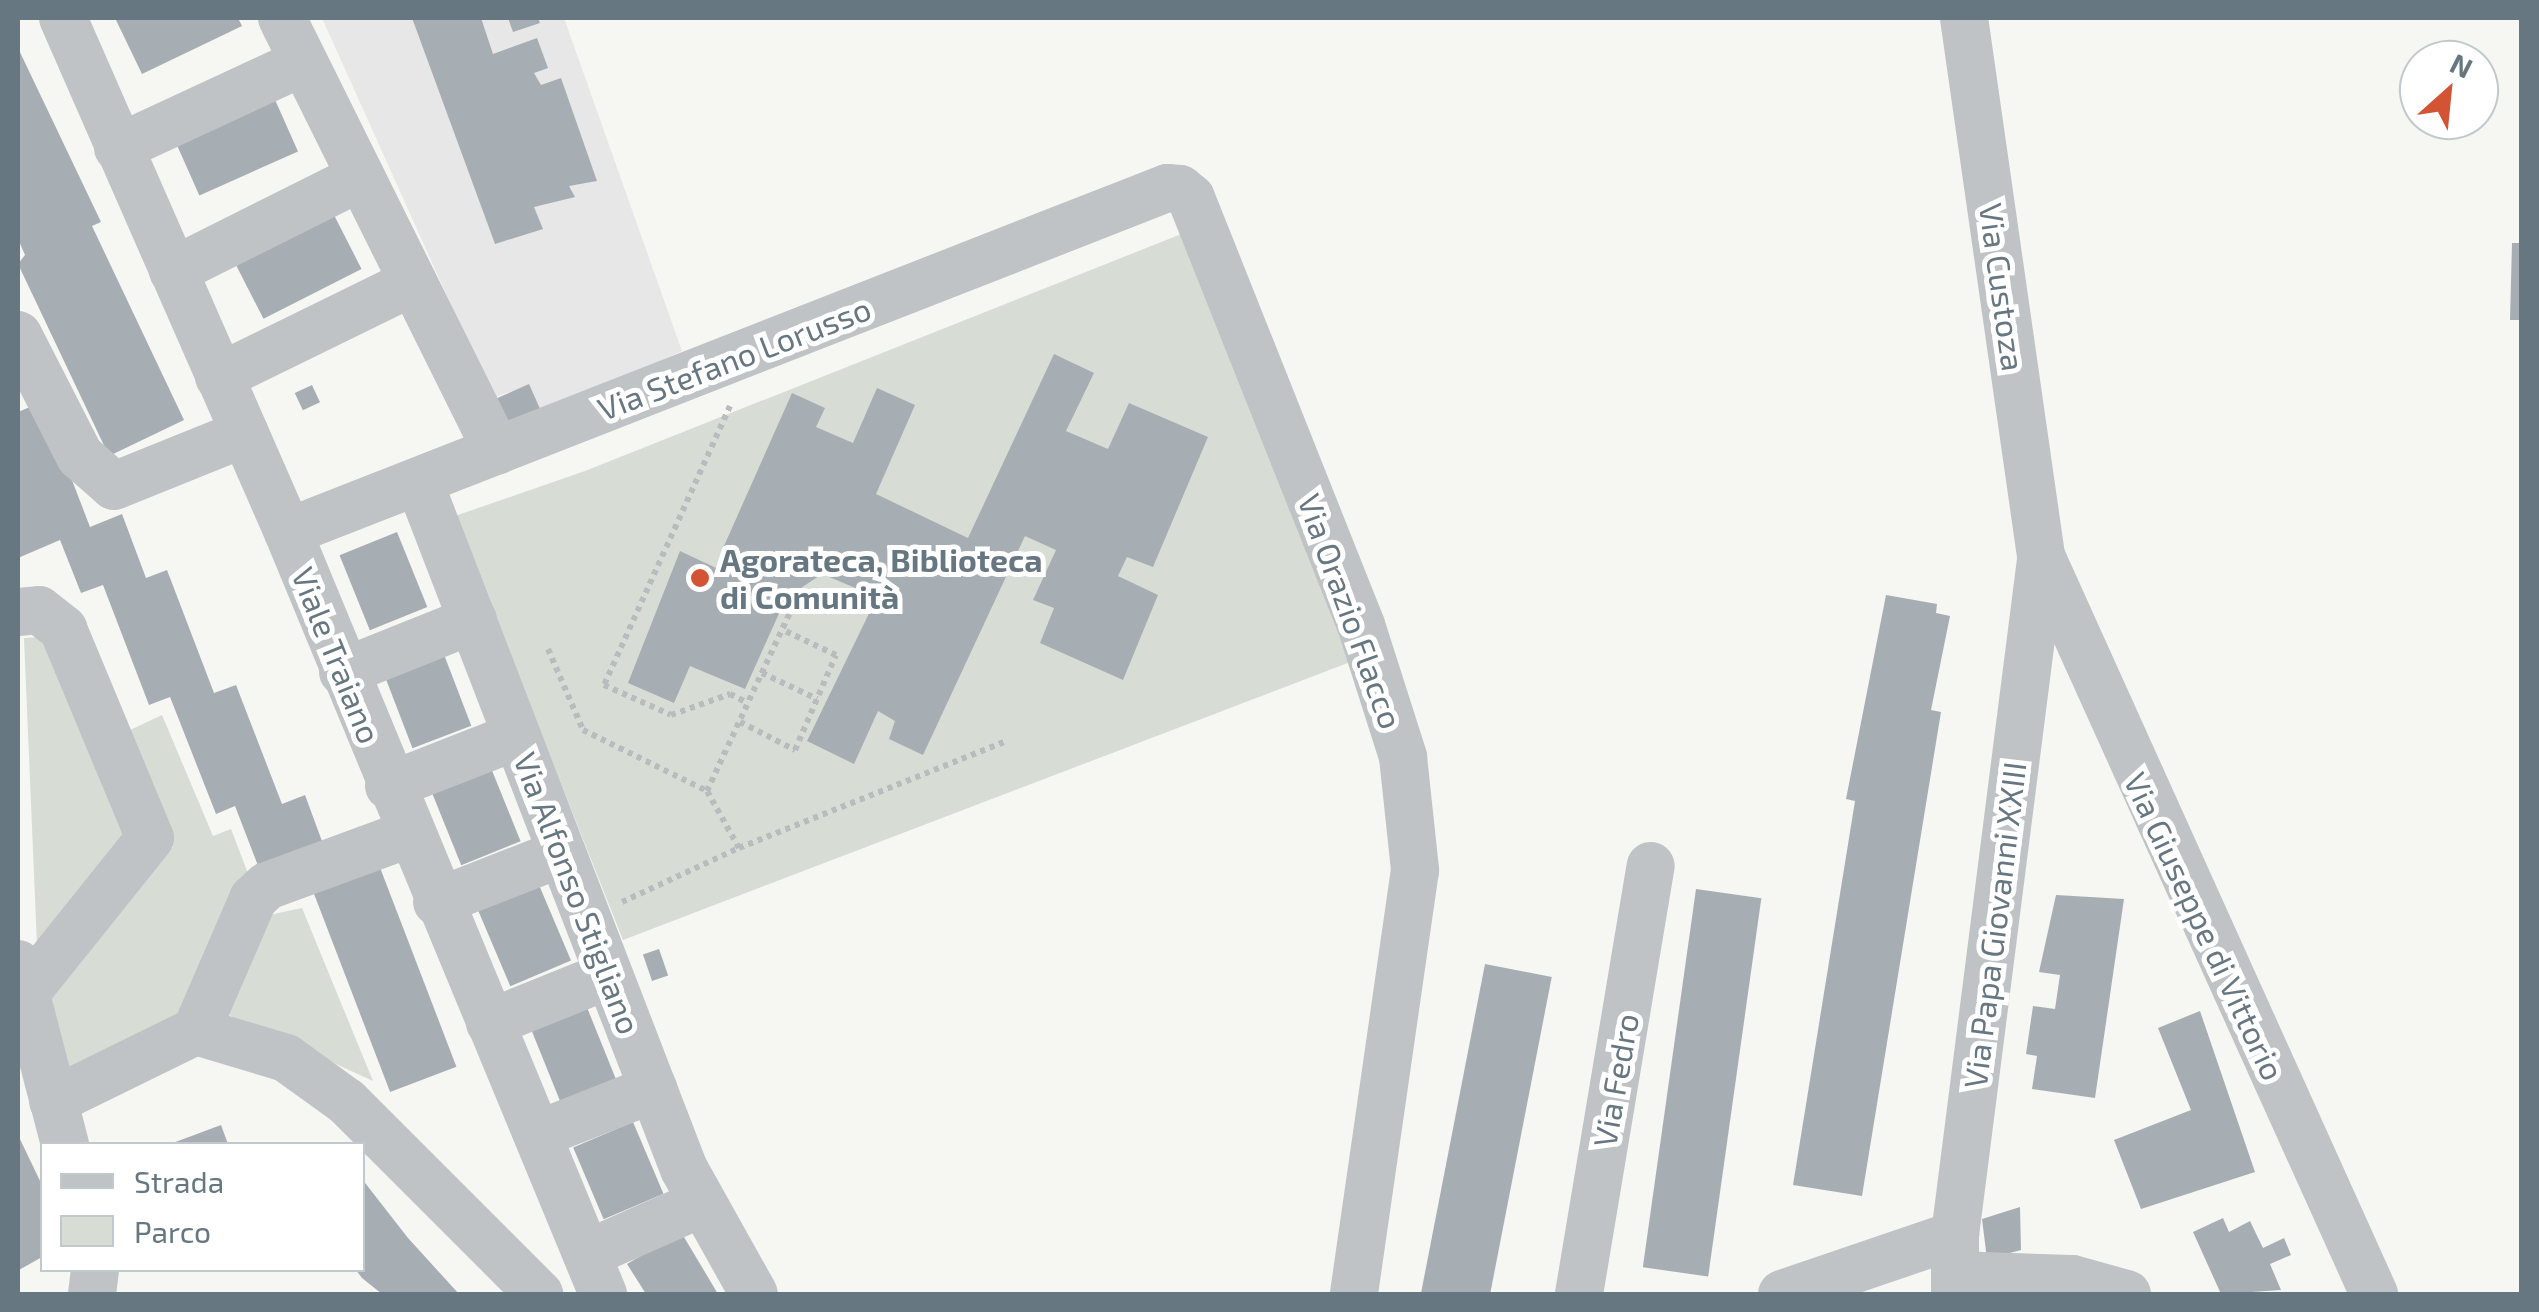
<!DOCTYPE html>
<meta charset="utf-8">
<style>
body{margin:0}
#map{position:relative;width:2539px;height:1312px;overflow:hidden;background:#f6f6f3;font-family:"Exo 2",sans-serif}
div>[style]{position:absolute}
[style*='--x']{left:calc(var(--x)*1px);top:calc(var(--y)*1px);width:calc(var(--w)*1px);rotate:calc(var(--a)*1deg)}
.built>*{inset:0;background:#e6e7e6}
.green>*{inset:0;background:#d7dcd4}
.building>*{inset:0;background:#a7aeb3;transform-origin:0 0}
.path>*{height:6px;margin-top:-3px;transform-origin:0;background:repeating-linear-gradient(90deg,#b9bcbe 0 5px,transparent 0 10px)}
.minor>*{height:48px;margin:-24px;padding:0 24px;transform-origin:24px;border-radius:24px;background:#bfc3c6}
.dots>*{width:28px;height:28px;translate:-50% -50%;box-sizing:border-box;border:5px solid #fff;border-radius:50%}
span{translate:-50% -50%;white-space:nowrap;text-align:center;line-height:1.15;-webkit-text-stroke:10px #fff;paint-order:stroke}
.street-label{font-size:32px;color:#677781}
.poi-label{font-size:32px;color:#677781;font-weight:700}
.left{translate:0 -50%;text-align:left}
.frame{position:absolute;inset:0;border:20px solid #677781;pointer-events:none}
.legend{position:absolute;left:40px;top:1142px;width:325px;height:130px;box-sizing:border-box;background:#fff;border:2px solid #c2c9cd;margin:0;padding:12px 18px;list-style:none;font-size:30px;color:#677781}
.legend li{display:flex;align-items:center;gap:20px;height:50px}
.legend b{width:50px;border:2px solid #c2c9cd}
.north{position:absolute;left:2399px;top:40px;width:100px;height:100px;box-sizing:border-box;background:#fff;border:2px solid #c2c9cd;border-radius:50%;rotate:27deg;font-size:28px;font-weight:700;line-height:40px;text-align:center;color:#677781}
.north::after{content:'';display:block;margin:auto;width:35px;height:45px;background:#d35335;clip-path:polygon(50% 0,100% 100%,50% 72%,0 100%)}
</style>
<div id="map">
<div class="built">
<div style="clip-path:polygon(322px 18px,564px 18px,682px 351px,543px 415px,529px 385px,493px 398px)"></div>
</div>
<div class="green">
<div style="clip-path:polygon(1194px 229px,1366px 656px,623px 940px,455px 516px,585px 471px)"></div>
<div style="clip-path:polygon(44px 637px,124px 833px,37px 945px,24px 638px)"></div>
<div style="clip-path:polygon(162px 715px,213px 836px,231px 829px,249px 876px,186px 1024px,65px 1078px,42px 999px,173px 847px,130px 730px)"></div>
<div style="clip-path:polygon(302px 908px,373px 1081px,222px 1012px,269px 915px)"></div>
</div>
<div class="building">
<div style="clip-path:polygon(115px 18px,238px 18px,242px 26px,142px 74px)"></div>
<div style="clip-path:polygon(412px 18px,481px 18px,493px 54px,537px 38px,548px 68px,534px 73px,541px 85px,561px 78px,597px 181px,569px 186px,575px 197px,534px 207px,543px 229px,495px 244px)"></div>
<div style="clip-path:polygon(508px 18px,538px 18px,540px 23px,513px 32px)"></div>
<div style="clip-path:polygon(18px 48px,101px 222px,92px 226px,184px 420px,109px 456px,18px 264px,25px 255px,18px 239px)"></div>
<div style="left:272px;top:93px;width:64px;height:108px;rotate:66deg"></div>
<div style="left:332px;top:211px;width:65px;height:110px;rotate:63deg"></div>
<div style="clip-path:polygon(2512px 243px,2522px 243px,2522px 320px,2510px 320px)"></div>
<div style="clip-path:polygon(1054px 354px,1094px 373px,1066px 431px,1108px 449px,1129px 403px,1208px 437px,1153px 567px,1127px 557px,1118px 576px,1158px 595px,1123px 680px,1040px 643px,1054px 608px,1033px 600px,1056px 550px,1025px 536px,923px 755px,889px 739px,895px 721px,878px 711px,854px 764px,807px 741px,877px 597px,822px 574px,786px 598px,745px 689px,690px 666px,674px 703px,628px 683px,680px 551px,731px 575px,740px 552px,724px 546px,792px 393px,825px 408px,816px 427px,853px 443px,877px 388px,915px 405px,876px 494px,968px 538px)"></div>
<div style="left:529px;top:384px;width:34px;height:39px;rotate:66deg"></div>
<div style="left:312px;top:385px;width:19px;height:19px;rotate:65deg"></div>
<div style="clip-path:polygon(42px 402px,90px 527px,122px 514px,146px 578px,167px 570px,214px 693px,236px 685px,282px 804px,305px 795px,326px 852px,262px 876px,235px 806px,216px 814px,170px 697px,149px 705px,103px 585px,81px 593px,60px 540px,18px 558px,18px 412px)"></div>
<div style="left:397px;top:532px;width:81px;height:62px;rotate:68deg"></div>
<div style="clip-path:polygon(1886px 595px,1937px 604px,1936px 613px,1950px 616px,1931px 710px,1941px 712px,1862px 1196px,1793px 1185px,1855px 801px,1846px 799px)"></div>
<div style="left:443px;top:652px;width:79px;height:63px;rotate:69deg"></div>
<div style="left:491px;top:768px;width:79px;height:64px;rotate:68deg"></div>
<div style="left:379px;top:865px;width:216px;height:71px;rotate:69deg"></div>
<div style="left:539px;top:885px;width:82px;height:66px;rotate:67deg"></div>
<div style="left:1696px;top:889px;width:66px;height:382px;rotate:8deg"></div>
<div style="clip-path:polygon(2056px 895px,2124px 899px,2095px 1098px,2032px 1089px,2037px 1056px,2026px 1054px,2033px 1006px,2055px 1009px,2060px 975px,2039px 972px)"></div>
<div style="left:659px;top:949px;width:28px;height:17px;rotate:71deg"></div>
<div style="left:1485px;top:964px;width:68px;height:334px;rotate:11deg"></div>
<div style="left:586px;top:1005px;width:80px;height:60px;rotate:68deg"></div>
<div style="clip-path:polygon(2200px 1011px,2255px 1172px,2141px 1209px,2114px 1140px,2191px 1110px,2158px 1028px)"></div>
<div style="left:633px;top:1122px;width:78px;height:65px;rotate:67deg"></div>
<div style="clip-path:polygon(221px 1125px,228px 1144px,170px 1144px)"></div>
<div style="clip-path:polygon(18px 1135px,42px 1185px,42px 1257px,19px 1270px)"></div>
<div style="clip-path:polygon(362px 1179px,408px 1238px,459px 1294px,382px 1294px,362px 1278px,356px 1270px,362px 1270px)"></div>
<div style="clip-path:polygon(2020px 1207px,2021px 1250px,1987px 1259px,1982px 1219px)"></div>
<div style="clip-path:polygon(2223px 1218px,2229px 1232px,2250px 1221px,2263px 1248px,2284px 1238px,2291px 1255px,2270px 1264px,2281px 1290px,2221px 1294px,2193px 1232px)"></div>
<div style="clip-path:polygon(681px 1232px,718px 1294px,646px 1294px,627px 1264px)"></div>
</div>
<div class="path">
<div style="--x:730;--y:406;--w:306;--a:114.3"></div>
<div style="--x:604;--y:685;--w:73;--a:24.1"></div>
<div style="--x:671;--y:715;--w:63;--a:-19.6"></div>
<div style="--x:730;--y:694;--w:20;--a:27"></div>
<div style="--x:548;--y:649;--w:88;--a:66.6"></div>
<div style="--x:583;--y:730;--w:138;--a:26.2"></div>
<div style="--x:707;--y:791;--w:206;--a:-65.1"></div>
<div style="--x:762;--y:673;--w:61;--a:25.3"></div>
<div style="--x:740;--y:722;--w:62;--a:27"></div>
<div style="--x:795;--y:750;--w:103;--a:-66.7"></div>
<div style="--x:836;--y:655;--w:59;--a:-154.7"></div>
<div style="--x:739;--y:848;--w:285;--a:-21.8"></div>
<div style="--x:622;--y:902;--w:129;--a:-24.8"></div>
<div style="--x:739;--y:848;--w:65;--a:-119.3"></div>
</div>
<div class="minor">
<div style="--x:63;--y:18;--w:561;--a:66.36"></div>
<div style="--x:288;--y:532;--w:825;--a:67.54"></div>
<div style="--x:282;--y:18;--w:483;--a:63.6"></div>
<div style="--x:1964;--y:18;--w:543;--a:81.85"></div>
<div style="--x:2041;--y:556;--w:810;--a:65.71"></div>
<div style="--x:118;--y:148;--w:204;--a:-24.9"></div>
<div style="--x:173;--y:271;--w:210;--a:-26.6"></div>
<div style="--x:18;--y:335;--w:136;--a:62.9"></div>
<div style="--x:80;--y:456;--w:45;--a:41.4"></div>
<div style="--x:114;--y:486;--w:141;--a:-22"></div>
<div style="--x:219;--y:377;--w:216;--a:-26.1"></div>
<div style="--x:419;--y:482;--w:736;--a:68.91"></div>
<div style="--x:684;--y:1169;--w:143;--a:60.8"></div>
<div style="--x:288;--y:532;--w:944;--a:-21.37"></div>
<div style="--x:1167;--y:188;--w:13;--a:4"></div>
<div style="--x:1180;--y:189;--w:14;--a:39"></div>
<div style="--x:1191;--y:198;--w:460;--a:68.3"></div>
<div style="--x:1361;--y:625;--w:139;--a:72.3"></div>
<div style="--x:1403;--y:757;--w:114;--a:83.9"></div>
<div style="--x:1415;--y:870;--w:428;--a:98.2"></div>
<div style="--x:18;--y:612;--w:21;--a:-5"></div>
<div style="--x:39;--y:610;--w:31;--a:38"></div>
<div style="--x:63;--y:629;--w:226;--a:67.4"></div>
<div style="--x:150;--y:838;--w:200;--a:128.7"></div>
<div style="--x:343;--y:672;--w:140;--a:-21.8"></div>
<div style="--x:389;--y:786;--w:137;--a:-21.3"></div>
<div style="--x:437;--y:902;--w:134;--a:-21.4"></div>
<div style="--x:18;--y:964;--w:186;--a:75.4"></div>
<div style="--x:490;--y:1023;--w:128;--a:-22"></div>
<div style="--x:196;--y:1031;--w:144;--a:-66.6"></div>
<div style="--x:253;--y:899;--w:19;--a:-43"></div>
<div style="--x:267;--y:886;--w:150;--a:-20.2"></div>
<div style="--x:53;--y:1101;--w:159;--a:-26.1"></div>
<div style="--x:196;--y:1031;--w:94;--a:16.7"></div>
<div style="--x:286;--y:1058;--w:75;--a:35.8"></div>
<div style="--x:347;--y:1102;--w:272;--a:45"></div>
<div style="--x:539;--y:1134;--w:123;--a:-21.5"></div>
<div style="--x:587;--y:1254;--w:124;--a:-23.9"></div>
<div style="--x:1955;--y:1275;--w:117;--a:2"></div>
<div style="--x:2072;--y:1279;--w:57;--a:15.3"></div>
<div style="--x:92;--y:1294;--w:24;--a:-83"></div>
<div style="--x:1579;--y:1294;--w:434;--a:-80.5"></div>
<div style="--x:1782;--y:1294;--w:183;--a:-18.8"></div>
<div style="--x:1955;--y:1294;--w:59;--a:-90"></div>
<div style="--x:1955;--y:1235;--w:680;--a:-82.74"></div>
</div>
<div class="dots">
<div style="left:700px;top:578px;background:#d35335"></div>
</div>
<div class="street-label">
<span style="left:2003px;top:287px;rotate:82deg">Via Custoza</span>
<span style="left:734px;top:358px;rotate:-21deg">Via Stefano Lorusso</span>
<span style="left:1351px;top:611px;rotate:70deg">Via Orazio Flacco</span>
<span style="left:337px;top:655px;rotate:68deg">Viale Traiano</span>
<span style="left:578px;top:893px;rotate:69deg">Via Alfonso Stigliano</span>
<span style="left:1994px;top:925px;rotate:-83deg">Via Papa Giovanni XXIII</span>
<span style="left:2205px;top:926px;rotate:65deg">Via Giuseppe di Vittorio</span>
<span style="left:1615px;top:1080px;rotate:-80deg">Via Fedro</span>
</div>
<div class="poi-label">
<span class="left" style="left:720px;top:578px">Agorateca, Biblioteca<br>di Comunità</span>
</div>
<div class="frame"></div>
<ul class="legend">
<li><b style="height:12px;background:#bfc3c6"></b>Strada</li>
<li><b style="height:28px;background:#d7dcd4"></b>Parco</li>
</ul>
<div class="north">N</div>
</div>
